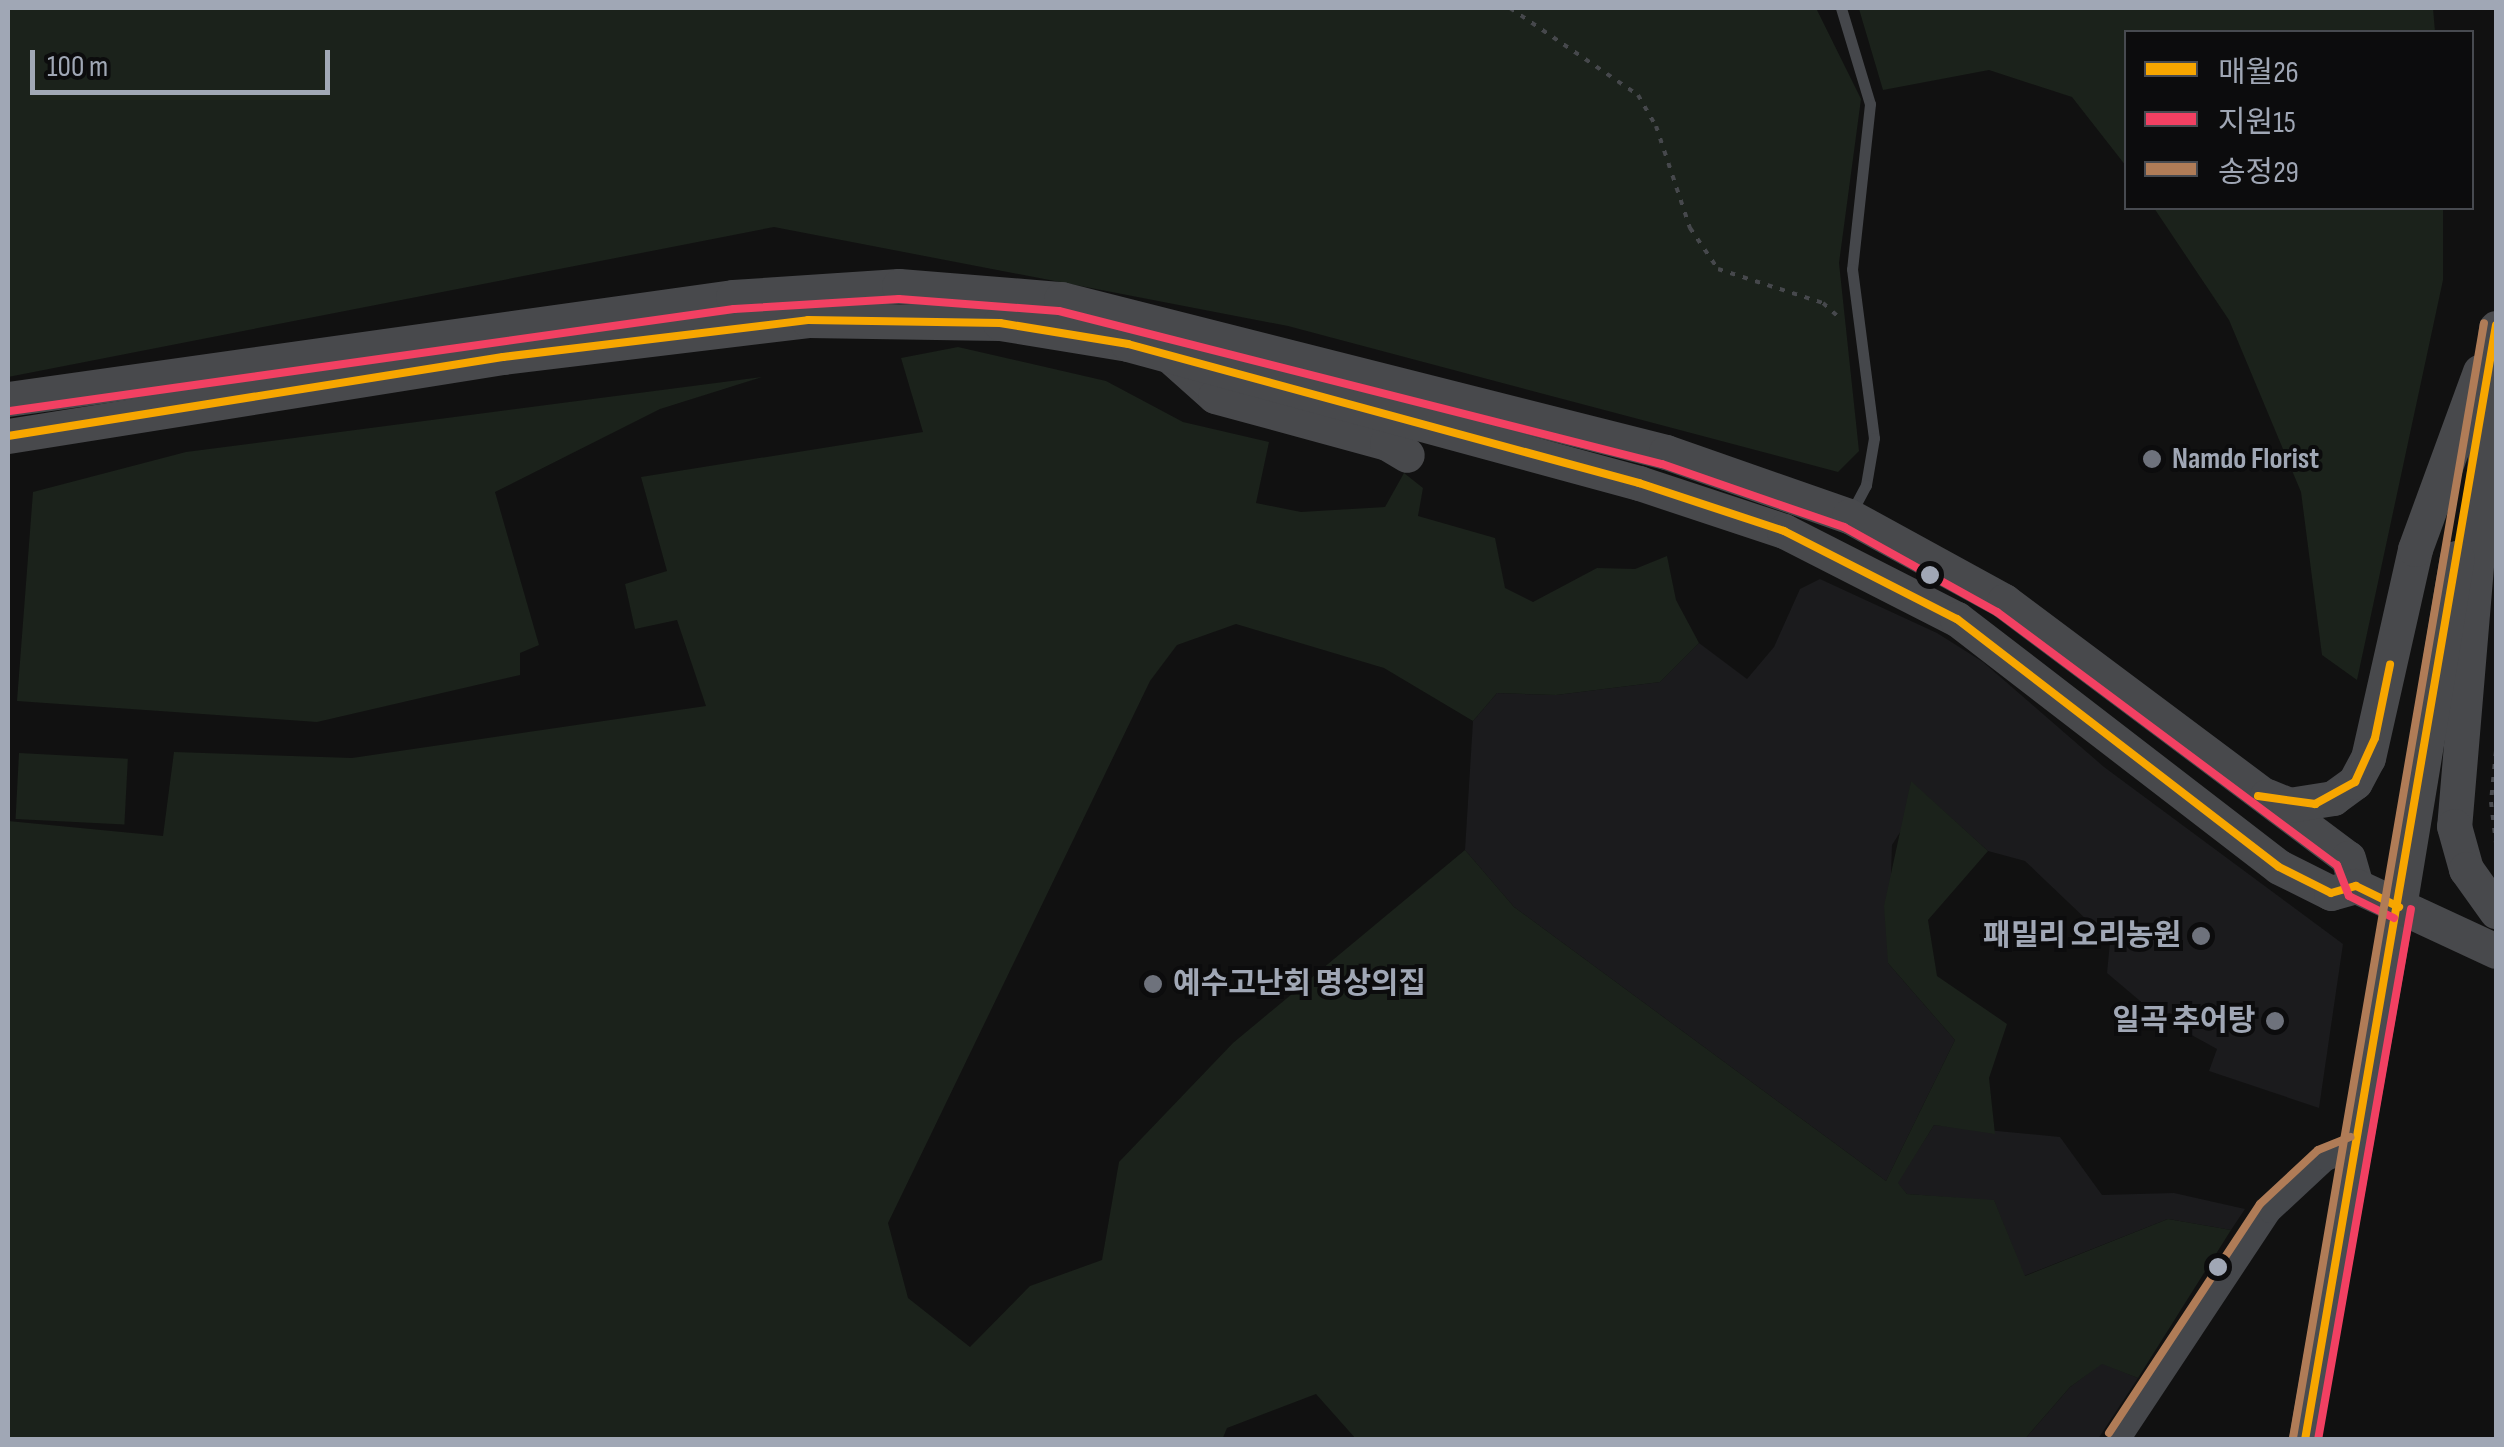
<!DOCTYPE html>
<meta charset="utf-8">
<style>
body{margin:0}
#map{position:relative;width:2504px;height:1447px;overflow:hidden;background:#111;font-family:"Sofia Sans Condensed","Noto Sans KR",sans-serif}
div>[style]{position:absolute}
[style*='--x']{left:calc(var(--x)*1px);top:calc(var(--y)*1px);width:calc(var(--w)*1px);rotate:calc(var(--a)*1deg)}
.built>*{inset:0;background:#1b1b1d}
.green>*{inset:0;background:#1b221b;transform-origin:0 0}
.path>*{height:4px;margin-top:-2px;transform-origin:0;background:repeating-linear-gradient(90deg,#46484c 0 5px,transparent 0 13px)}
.lane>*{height:11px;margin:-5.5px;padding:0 5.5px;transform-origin:5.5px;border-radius:5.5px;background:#45474b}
.street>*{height:22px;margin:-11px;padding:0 11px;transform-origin:11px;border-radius:11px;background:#45474b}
.secondary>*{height:32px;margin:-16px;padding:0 16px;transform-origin:16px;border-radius:16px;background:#494b4f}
.primary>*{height:35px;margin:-17.5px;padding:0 17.5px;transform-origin:17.5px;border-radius:17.5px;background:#48494c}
.bus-1>*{height:8px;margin:-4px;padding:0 4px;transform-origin:4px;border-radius:4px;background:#f7a600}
.bus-2>*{height:8px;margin:-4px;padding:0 4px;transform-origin:4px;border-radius:4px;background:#f24062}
.bus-3>*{height:8px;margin:-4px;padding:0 4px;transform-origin:4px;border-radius:4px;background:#b07c57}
.dots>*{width:28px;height:28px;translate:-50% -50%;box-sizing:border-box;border:5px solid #0c0c0d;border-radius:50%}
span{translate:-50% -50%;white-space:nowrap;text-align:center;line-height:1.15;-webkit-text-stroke:8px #0c0c0d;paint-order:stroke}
.poi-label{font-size:30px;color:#a0a7b5;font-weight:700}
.left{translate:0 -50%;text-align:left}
.right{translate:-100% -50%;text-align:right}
.frame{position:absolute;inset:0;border:10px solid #a0a7b5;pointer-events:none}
.legend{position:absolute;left:2124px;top:30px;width:350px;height:180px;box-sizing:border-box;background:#0c0c0d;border:2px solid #474a50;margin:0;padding:12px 18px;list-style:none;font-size:30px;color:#a0a7b5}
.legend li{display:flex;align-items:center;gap:20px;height:50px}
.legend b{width:50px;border:2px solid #474a50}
.scale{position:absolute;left:30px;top:50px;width:300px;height:45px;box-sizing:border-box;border:5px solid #a0a7b5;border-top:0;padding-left:12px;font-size:30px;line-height:35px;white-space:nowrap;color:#a0a7b5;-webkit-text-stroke:8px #0c0c0d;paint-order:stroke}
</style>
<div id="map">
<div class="built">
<div style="clip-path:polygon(1820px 579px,1937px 633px,1983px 662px,2104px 767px,2343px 944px,2319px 1108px,2209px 1071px,2217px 1049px,2159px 1017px,2107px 973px,2110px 942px,2025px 861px,1988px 851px,1911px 782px,1906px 823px,1892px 845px,1888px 963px,1955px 1040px,1886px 1181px,1514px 907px,1465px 850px,1473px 721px,1497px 693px,1556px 695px,1660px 682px,1699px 643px,1747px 679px,1774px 647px,1800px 589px)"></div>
<div style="clip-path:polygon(1934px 1125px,2060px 1137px,2102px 1195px,2174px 1193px,2245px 1209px,2231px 1230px,2168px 1219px,2024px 1276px,1994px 1201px,1907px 1194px,1897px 1183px)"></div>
<div style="clip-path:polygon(2102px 1363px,2138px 1378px,2098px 1439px,2024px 1440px,2070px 1387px)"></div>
</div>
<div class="green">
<div style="clip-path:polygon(8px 8px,1816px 8px,1861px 99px,1839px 263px,1859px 451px,1838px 472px,1288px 326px,774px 227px,8px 377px)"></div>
<div style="clip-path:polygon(2433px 8px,2435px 32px,2126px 32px,2126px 166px,2072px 97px,1989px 70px,1883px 90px,1859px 9px)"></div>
<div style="clip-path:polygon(2154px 208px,2443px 208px,2443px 280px,2357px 680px,2322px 655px,2301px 492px,2229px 320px)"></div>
<div style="clip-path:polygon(958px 347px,1106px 381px,1183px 422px,1269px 442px,1256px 503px,1301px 512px,1385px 507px,1404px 473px,1423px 488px,1418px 516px,1495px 538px,1505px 588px,1533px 602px,1597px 568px,1635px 569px,1667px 556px,1676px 600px,1699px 643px,1660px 682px,1556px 695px,1497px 693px,1473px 721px,1384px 668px,1236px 624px,1177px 645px,1150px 681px,888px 1223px,908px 1298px,970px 1347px,1030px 1286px,1102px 1260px,1119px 1162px,1233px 1043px,1465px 850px,1514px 907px,1886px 1181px,1955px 1040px,1888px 963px,1884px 906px,1911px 781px,1988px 851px,1928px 920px,1937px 976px,2007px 1024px,1989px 1078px,1995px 1134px,1934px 1125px,1898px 1183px,1907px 1194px,1994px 1200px,2025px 1276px,2168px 1219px,2231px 1230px,2138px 1378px,2102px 1364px,2070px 1387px,2024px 1440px,1356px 1439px,1316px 1394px,1227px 1428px,1222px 1440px,8px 1439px,8px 821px,163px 836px,174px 752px,352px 758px,706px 706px,677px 620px,635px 629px,625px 584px,667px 571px,641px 477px,923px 432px,901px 358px)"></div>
<div style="clip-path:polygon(762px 377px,660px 409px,495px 492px,539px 645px,520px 653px,520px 675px,317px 722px,17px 701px,33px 492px,186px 452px)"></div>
<div style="left:19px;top:753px;width:109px;height:66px;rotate:3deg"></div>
</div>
<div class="path">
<div style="--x:1510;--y:8;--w:155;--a:34.2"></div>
<div style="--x:1638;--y:95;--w:36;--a:60"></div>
<div style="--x:1656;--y:126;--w:108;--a:71.6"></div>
<div style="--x:1690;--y:228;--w:50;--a:55.7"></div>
<div style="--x:1718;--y:269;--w:110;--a:17.9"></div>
<div style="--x:1823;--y:303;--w:25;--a:42"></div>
<div style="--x:2496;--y:751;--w:51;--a:95.6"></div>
<div style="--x:2491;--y:802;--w:41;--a:83"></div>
</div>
<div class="lane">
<div style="--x:1841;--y:8;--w:100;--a:73.2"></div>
<div style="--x:1870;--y:104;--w:166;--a:96.2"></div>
<div style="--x:1852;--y:269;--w:170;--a:82.6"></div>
<div style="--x:1874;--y:438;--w:48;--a:99.7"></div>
<div style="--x:1866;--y:485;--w:30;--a:118"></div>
</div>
<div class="street">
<div style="--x:2119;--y:1440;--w:273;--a:-56.5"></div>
<div style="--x:2270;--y:1212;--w:76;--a:-42.9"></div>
<div style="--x:2326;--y:1160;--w:31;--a:-21"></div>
</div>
<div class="secondary">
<div style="--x:2305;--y:1440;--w:541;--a:-80"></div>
</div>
<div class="primary">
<div style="--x:2496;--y:328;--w:500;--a:94.8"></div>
<div style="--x:2454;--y:826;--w:45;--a:74.4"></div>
<div style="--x:2466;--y:869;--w:52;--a:54.5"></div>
<div style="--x:1170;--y:356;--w:60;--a:41.6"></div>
<div style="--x:1215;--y:396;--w:178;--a:15.3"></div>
<div style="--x:1387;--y:443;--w:23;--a:31"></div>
<div style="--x:8;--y:399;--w:732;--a:-8.01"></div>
<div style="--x:733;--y:297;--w:166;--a:-3.8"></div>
<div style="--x:899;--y:286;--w:163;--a:4.6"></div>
<div style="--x:1061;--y:299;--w:624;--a:14.19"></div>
<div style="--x:1666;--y:452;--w:194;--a:19.3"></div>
<div style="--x:1849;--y:516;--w:177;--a:28.7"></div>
<div style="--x:2004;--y:601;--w:429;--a:36.8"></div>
<div style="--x:2348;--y:858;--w:29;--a:74"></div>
<div style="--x:8;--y:436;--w:501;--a:-9.07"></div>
<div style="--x:503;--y:357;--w:307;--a:-6.9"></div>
<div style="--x:808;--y:320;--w:192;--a:0.9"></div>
<div style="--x:1000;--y:323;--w:130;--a:9.3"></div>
<div style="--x:1128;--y:344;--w:530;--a:15.22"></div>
<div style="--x:1639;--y:483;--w:153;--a:18.3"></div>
<div style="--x:1784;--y:531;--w:194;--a:27"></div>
<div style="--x:1957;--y:619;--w:406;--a:37.6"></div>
<div style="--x:2279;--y:867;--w:58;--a:26.6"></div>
<div style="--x:2331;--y:893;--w:26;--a:-16"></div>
<div style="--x:2356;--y:886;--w:154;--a:24.9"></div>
<div style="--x:2267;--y:796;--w:24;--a:22"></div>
<div style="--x:2289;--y:805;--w:45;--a:-9"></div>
<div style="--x:2333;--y:798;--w:27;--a:-36"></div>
<div style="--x:2355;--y:782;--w:27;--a:-62"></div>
<div style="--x:2368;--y:758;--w:214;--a:-77.3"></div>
<div style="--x:2415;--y:549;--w:189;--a:-69.9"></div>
<div style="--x:2399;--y:907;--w:354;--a:-80.6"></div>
</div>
<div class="bus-1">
<div style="--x:8;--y:436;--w:501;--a:-9.07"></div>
<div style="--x:503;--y:357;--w:307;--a:-6.9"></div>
<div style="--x:808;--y:320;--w:192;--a:0.9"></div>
<div style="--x:1000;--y:323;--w:130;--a:9.3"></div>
<div style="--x:1128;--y:344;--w:530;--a:15.22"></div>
<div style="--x:1639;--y:483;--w:153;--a:18.3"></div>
<div style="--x:1784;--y:531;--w:194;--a:27"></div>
<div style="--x:1957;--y:619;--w:406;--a:37.6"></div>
<div style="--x:2279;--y:867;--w:58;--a:26.6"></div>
<div style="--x:2331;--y:893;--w:26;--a:-16"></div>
<div style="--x:2356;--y:886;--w:48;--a:26"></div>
<div style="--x:2258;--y:796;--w:58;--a:8"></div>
<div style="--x:2315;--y:804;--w:46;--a:-28.8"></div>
<div style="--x:2355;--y:782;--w:48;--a:-65.6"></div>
<div style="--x:2375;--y:738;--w:75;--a:-78.4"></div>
<div style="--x:2305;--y:1440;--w:1131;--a:-80.28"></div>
</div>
<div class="bus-2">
<div style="--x:10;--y:411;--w:731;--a:-8.02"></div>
<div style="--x:734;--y:309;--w:165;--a:-3.5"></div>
<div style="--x:899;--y:299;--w:160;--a:4.3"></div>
<div style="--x:1059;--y:311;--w:622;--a:14.24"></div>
<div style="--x:1662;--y:464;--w:193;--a:19.1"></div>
<div style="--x:1844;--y:527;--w:175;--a:29.1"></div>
<div style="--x:1997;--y:612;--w:424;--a:36.7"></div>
<div style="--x:2337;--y:865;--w:33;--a:69"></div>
<div style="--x:2349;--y:896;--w:50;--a:26.1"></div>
<div style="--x:2318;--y:1440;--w:539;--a:-80.07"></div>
</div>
<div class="bus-3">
<div style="--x:2109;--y:1433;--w:274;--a:-56.6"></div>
<div style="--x:2260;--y:1204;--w:79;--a:-43"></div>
<div style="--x:2318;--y:1150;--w:35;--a:-22"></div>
<div style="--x:2293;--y:1438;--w:1131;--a:-80.28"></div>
</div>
<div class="dots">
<div style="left:2152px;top:459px;background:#6e727c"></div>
<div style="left:1930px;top:575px;background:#a0a7b5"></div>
<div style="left:2201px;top:936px;background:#6e727c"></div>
<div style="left:1153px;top:984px;background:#6e727c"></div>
<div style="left:2275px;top:1021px;background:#6e727c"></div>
<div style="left:2218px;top:1267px;background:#a0a7b5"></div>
</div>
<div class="poi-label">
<span class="left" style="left:2172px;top:459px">Namdo Florist</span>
<span class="right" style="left:2181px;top:936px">패밀리 오리농원</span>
<span class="left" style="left:1173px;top:984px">예수고난회 명상의집</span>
<span class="right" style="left:2255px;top:1021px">일곡 추어탕</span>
</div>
<div class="frame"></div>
<ul class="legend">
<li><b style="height:12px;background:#f7a600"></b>매월26</li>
<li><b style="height:12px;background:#f24062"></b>지원15</li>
<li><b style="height:12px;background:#b07c57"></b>송정29</li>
</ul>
<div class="scale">100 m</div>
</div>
